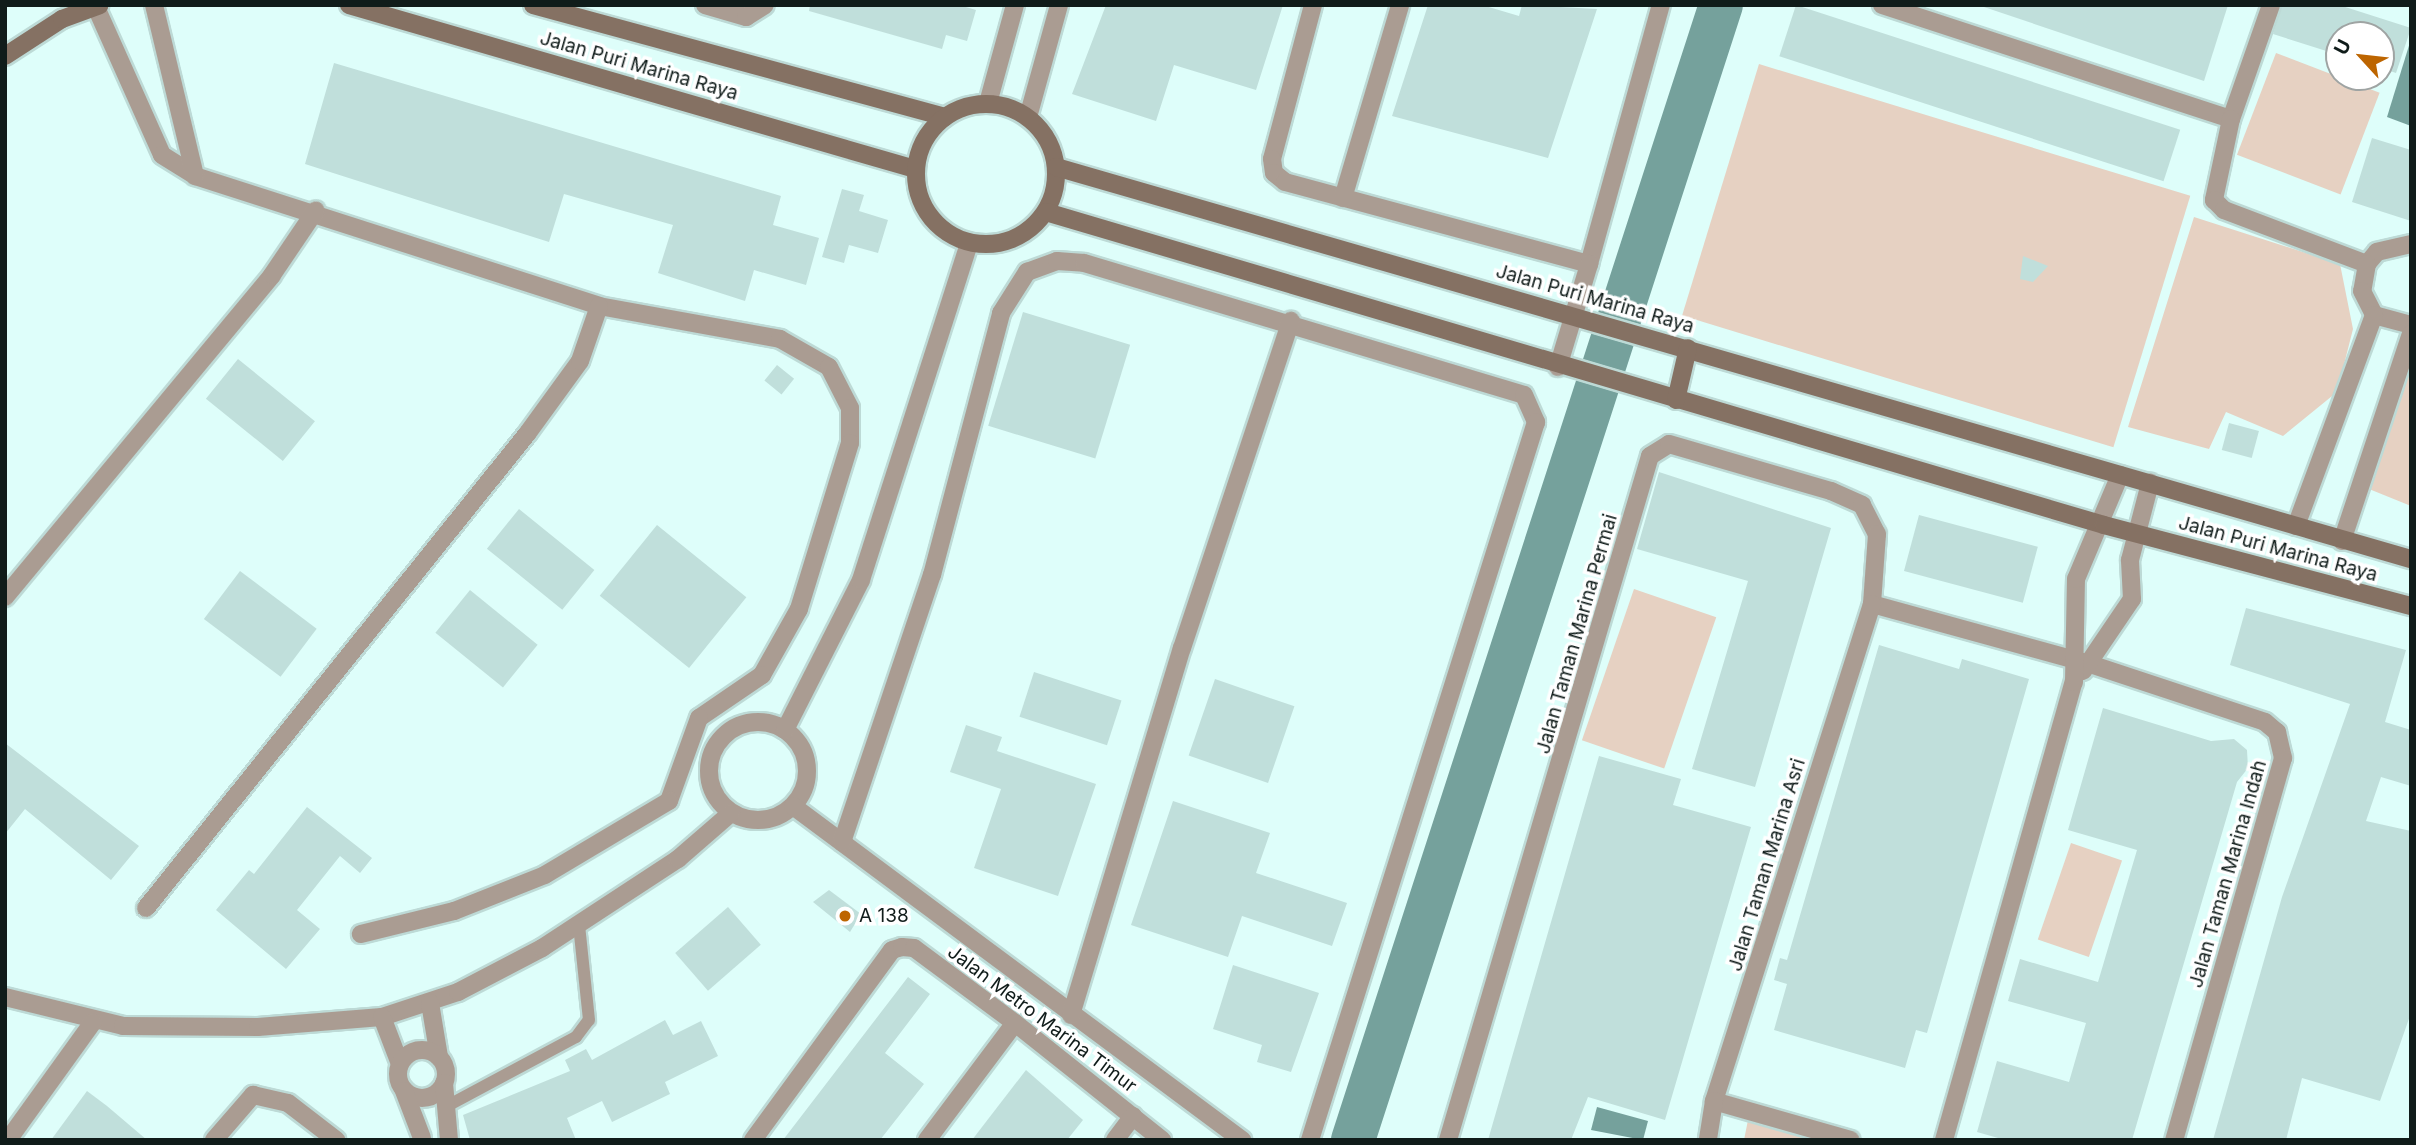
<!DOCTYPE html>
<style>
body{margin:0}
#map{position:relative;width:2416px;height:1145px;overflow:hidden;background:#defefa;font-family:Inter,sans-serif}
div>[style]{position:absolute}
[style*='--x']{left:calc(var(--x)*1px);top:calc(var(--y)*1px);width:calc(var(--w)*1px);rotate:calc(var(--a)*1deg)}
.green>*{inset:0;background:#e6d1c2;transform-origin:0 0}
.water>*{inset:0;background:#75a19c}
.river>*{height:44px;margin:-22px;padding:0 22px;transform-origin:22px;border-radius:22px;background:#75a19c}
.building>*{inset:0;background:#c0dfdb;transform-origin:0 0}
.roads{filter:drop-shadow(2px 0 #bddad6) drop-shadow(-2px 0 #bddad6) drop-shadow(0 2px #bddad6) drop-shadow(0 -2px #bddad6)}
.lane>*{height:12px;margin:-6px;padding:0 6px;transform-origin:6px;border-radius:6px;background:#aa9c92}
.street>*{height:18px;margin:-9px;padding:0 9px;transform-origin:9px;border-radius:9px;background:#aa9c92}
.street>.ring{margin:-9px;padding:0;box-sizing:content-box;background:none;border:18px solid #aa9c92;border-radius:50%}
.secondary>*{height:18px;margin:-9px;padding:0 9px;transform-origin:9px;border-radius:9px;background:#857163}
.secondary>.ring{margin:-9px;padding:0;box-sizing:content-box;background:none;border:18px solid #857163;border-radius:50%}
.dots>*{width:19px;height:19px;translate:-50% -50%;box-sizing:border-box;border:4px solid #fff;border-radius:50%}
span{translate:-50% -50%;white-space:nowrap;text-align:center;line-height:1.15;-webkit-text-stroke:7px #fff;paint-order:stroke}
.street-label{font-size:19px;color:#101c1a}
.poi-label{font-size:19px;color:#101c1a}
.left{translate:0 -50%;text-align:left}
.frame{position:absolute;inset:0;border:7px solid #101c1a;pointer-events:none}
.north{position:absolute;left:2325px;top:21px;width:70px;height:70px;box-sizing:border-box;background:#fff;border:2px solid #9fa4a3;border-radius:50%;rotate:297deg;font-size:19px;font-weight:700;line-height:28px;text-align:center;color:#101c1a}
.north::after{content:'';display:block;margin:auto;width:24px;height:32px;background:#bd6500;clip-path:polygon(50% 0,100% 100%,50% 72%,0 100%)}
</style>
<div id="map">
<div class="green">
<div style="left:2276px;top:53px;width:111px;height:109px;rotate:21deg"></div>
<div style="left:1759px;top:64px;width:451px;height:263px;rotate:17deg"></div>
<div style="clip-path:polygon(2194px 217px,2340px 264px,2353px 329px,2337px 392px,2283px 436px,2226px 412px,2209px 449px,2128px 427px)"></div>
<div style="clip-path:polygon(2411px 360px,2411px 506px,2369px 489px)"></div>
<div style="left:1634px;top:589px;width:87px;height:160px;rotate:19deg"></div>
<div style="left:2071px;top:843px;width:54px;height:102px;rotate:19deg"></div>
<div style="clip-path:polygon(1750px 1110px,1841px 1140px,1744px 1140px)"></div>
</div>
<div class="water">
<div style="clip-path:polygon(2411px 39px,2411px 126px,2387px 117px)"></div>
<div style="clip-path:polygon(1597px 1107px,1648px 1121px,1643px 1140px,1591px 1130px)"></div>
</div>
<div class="river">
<div style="--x:1353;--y:1140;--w:1193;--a:-72.04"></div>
</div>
<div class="building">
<div style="clip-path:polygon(810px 5px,959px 5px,976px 10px,967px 41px,946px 35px,942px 49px,809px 11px)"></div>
<div style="clip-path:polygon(1106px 5px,1283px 5px,1256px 90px,1174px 65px,1156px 121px,1072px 94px)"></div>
<div style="clip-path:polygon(1428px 5px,1482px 5px,1519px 16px,1522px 5px,1597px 9px,1548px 158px,1392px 116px)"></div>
<div style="left:1796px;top:5px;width:404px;height:54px;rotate:18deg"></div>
<div style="clip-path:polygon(1978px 5px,2228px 5px,2204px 81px)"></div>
<div style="clip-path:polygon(2282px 5px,2339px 5px,2411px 28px,2396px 73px,2381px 68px,2381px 35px,2339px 35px,2339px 55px,2273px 34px)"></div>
<div style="clip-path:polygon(334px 63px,781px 196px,773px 225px,819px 238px,806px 285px,754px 270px,745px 301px,658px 273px,673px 225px,564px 194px,549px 242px,305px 164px)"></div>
<div style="clip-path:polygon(2372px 138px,2411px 150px,2411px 221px,2352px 202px)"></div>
<div style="clip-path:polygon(842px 189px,864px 195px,859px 211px,888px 220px,878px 253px,849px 245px,844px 263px,822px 257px)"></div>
<div style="clip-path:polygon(2023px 256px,2048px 266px,2033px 282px,2020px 279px)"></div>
<div style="left:1023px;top:312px;width:112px;height:119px;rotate:17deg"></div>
<div style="left:238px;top:359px;width:99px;height:51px;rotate:39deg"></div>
<div style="left:777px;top:365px;width:22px;height:20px;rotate:39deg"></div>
<div style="left:2229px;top:423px;width:31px;height:28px;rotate:15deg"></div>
<div style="clip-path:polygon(1659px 472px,1831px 528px,1755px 787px,1692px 769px,1748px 581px,1637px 549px)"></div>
<div style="left:519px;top:509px;width:97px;height:51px;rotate:39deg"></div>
<div style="left:1919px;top:515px;width:123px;height:58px;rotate:15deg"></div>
<div style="left:657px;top:525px;width:115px;height:91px;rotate:39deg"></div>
<div style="left:240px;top:571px;width:96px;height:60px;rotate:37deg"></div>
<div style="left:470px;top:590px;width:87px;height:55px;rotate:39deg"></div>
<div style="clip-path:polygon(2246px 608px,2406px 650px,2385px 722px,2411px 730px,2411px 786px,2381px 777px,2366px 821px,2411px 831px,2411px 1013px,2380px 1101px,2302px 1078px,2286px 1140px,2213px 1140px,2282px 897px,2350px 704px,2230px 665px)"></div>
<div style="clip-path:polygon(1879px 645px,1959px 669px,1962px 659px,2029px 679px,1927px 1033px,1916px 1030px,1905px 1068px,1774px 1030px,1787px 984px,1774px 980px,1780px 958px,1787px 960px)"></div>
<div style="left:1034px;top:672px;width:92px;height:47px;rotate:18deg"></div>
<div style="left:1215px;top:679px;width:84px;height:81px;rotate:19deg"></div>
<div style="clip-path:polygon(2103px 708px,2211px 741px,2234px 739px,2247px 750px,2248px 768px,2237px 782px,2132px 1140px,2005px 1140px,1977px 1132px,1997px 1061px,2069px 1082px,2086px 1023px,2008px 1001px,2020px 959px,2098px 982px,2137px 850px,2068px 830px)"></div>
<div style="clip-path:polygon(966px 725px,1002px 737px,997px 751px,1096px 784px,1058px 896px,974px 868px,1001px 789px,950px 772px)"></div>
<div style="clip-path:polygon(5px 743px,139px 846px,111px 880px,25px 809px,5px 834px)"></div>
<div style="clip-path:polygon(1599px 756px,1681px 779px,1673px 805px,1751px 827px,1665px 1120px,1588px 1097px,1571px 1140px,1488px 1140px)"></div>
<div style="clip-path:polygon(1173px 801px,1270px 833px,1256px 873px,1347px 903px,1332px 946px,1242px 916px,1228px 957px,1131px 925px)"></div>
<div style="clip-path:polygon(307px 807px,372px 858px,360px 873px,340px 856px,297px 910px,320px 929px,286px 969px,216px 910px,249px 870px,254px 874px)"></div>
<div style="clip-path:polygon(829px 890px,861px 914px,850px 932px,813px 902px)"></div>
<div style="left:728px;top:907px;width:50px;height:70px;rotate:49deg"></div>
<div style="clip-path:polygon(1233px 965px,1319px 993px,1291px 1072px,1257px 1062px,1262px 1045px,1213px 1029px)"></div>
<div style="clip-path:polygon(908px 977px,930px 994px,885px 1053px,924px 1084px,880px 1140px,783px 1140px)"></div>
<div style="clip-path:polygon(665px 1020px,673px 1035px,701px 1021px,718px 1056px,665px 1082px,670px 1094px,612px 1122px,602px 1101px,567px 1118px,576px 1140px,470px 1140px,463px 1115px,570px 1071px,565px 1060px,586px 1049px,592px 1060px)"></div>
<div style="clip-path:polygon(1026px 1070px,1083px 1120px,1067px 1140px,972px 1140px)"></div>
<div style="clip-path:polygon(87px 1091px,107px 1106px,147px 1140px,51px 1140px)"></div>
</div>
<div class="roads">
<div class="lane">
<div style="--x:449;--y:1105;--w:144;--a:-28.2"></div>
<div style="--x:576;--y:1037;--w:21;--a:-53"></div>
<div style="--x:589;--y:1020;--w:96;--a:-96"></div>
</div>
<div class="street">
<div style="--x:95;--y:5;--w:164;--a:65.9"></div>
<div style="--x:162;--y:155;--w:39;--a:32"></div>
<div style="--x:195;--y:176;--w:424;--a:17.8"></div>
<div style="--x:599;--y:306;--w:184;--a:10.3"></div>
<div style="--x:780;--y:339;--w:56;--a:29.7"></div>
<div style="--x:829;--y:367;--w:46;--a:62.9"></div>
<div style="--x:850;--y:408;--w:35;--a:90"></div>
<div style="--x:850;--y:443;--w:174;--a:107.1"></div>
<div style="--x:799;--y:609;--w:76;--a:119.3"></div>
<div style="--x:762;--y:675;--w:76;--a:145.7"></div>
<div style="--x:699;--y:718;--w:88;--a:109.9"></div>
<div style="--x:669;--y:801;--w:144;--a:149.2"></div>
<div style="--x:545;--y:875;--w:98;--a:158.4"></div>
<div style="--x:454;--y:911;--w:96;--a:166.1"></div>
<div style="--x:154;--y:5;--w:176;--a:76.5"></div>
<div style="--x:705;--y:5;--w:43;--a:16.3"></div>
<div style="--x:746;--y:17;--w:22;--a:-32"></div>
<div style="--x:1313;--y:5;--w:159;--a:104.9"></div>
<div style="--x:1272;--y:159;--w:14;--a:82"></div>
<div style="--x:1274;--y:173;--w:14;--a:39"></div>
<div style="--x:1285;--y:182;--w:315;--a:15.1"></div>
<div style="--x:1589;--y:264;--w:269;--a:-74.5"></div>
<div style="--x:1882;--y:5;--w:367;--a:18.1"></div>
<div style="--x:2271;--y:5;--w:121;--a:109.3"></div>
<div style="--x:2231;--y:119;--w:83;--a:101.9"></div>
<div style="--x:2214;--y:200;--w:14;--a:45"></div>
<div style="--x:2224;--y:210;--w:153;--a:20.7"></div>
<div style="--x:988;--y:103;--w:102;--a:-74.6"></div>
<div style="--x:1028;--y:117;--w:116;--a:-74.5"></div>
<div style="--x:1343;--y:198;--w:201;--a:-73.5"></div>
<div style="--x:2411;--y:244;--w:35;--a:167"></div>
<div style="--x:2377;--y:252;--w:16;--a:130"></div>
<div style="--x:2367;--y:264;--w:27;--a:100"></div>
<div style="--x:2362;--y:291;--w:27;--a:63"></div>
<div style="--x:2374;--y:315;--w:38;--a:15"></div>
<div style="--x:1558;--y:367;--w:108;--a:-73.2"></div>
<div style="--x:2296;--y:526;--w:225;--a:-69.7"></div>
<div style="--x:2342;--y:541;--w:218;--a:-71.6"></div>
<div style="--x:5;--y:597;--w:418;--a:-50.3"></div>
<div style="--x:272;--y:275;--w:78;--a:-55.9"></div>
<div style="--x:1872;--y:604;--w:226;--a:15.4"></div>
<div style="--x:2090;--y:664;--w:184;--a:18.3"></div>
<div style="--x:2265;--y:722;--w:16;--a:40"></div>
<div style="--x:2277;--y:732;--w:27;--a:77"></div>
<div style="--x:2283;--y:758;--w:397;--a:105.9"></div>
<div style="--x:2083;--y:671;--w:87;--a:-55.8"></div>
<div style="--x:2132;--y:599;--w:39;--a:-93"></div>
<div style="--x:2130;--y:560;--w:80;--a:-75.4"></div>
<div class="ring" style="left:709px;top:722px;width:80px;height:80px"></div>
<div style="--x:785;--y:730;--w:168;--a:-63.1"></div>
<div style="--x:861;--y:580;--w:353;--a:-72.2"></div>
<div style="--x:793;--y:806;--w:560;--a:36.64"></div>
<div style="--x:842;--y:842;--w:282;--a:-71.4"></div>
<div style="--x:932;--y:575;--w:271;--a:-75.2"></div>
<div style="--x:1001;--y:313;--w:49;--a:-57.6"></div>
<div style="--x:1027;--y:272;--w:32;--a:-20"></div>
<div style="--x:1057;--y:261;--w:27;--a:4"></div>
<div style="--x:1084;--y:263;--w:459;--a:16.7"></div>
<div style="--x:1524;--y:395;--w:30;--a:66"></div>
<div style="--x:1536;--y:422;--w:753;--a:107.47"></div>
<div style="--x:146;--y:908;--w:608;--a:-51.21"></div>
<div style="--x:527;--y:434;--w:90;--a:-54"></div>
<div style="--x:580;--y:361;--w:58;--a:-70.9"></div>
<div style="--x:5;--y:997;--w:122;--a:13.8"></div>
<div style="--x:123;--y:1026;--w:135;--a:0.4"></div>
<div style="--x:258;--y:1027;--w:124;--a:-4.6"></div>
<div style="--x:382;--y:1017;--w:80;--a:-18.2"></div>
<div style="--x:458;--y:992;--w:95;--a:-27.6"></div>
<div style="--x:542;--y:948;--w:163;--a:-33.2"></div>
<div style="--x:678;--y:859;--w:70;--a:-41"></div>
<div style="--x:430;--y:1003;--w:55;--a:80.5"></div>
<div style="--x:1071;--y:1015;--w:383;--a:-73.2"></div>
<div style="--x:1182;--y:648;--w:345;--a:-71.6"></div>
<div style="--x:382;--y:1017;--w:50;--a:69"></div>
<div class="ring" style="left:398px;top:1050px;width:30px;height:30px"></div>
<div style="--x:444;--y:1083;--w:57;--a:85"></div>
<div style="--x:404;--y:1091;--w:50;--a:69"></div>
<div style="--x:1714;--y:1101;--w:142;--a:15.9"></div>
<div style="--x:8;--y:1140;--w:145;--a:-54.2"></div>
<div style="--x:214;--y:1140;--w:60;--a:-49.1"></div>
<div style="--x:253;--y:1095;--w:36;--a:13"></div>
<div style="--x:288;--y:1103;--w:61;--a:37.6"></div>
<div style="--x:753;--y:1140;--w:235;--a:-53.8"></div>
<div style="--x:892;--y:950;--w:10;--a:-17"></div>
<div style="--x:902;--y:947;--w:12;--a:5"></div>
<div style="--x:914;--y:948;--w:126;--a:36.6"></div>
<div style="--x:1015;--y:1023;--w:188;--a:38.5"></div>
<div style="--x:927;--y:1140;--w:146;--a:-53.1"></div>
<div style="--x:1115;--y:1140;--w:30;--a:-53"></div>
<div style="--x:1448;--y:1140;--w:713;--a:-73.55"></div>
<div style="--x:1650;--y:456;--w:22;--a:-32"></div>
<div style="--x:1669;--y:444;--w:169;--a:16.2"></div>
<div style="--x:1831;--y:491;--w:34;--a:24"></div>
<div style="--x:1862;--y:505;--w:33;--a:63"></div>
<div style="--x:1877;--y:534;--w:70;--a:94.1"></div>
<div style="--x:1872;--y:604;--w:522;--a:107.64"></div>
<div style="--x:1714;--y:1101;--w:39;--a:99"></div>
<div style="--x:1944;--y:1140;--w:476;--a:-74.2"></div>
<div style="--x:2074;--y:682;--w:103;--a:-88.9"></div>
<div style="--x:2076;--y:579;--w:113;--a:-67.1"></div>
</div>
<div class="secondary">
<div style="--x:349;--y:5;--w:589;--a:16.16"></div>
<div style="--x:533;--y:5;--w:427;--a:15.2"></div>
<div style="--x:5;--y:56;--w:68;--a:-33"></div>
<div style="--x:62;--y:19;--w:40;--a:-20.2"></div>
<div class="ring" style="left:916px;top:104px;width:122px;height:122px"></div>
<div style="--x:1056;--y:167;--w:1411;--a:16.14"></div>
<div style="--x:1046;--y:212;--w:1103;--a:16.48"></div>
<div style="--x:2104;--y:525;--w:318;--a:14.8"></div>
<div style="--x:1676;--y:400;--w:53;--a:-77"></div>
</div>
</div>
<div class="dots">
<div style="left:845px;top:916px;background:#bd6500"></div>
</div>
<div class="street-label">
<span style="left:639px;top:66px;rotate:16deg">Jalan Puri Marina Raya</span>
<span style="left:1595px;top:299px;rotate:16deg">Jalan Puri Marina Raya</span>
<span style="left:2278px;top:549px;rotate:15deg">Jalan Puri Marina Raya</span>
<span style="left:1577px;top:634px;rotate:-74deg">Jalan Taman Marina Permai</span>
<span style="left:1767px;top:865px;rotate:-73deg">Jalan Taman Marina Asri</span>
<span style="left:2228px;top:874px;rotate:-74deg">Jalan Taman Marina Indah</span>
<span style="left:1042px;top:1019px;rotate:37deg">Jalan Metro Marina Timur</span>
</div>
<div class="poi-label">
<span class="left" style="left:859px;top:916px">A 138</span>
</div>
<div class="frame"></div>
<div class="north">U</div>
</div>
